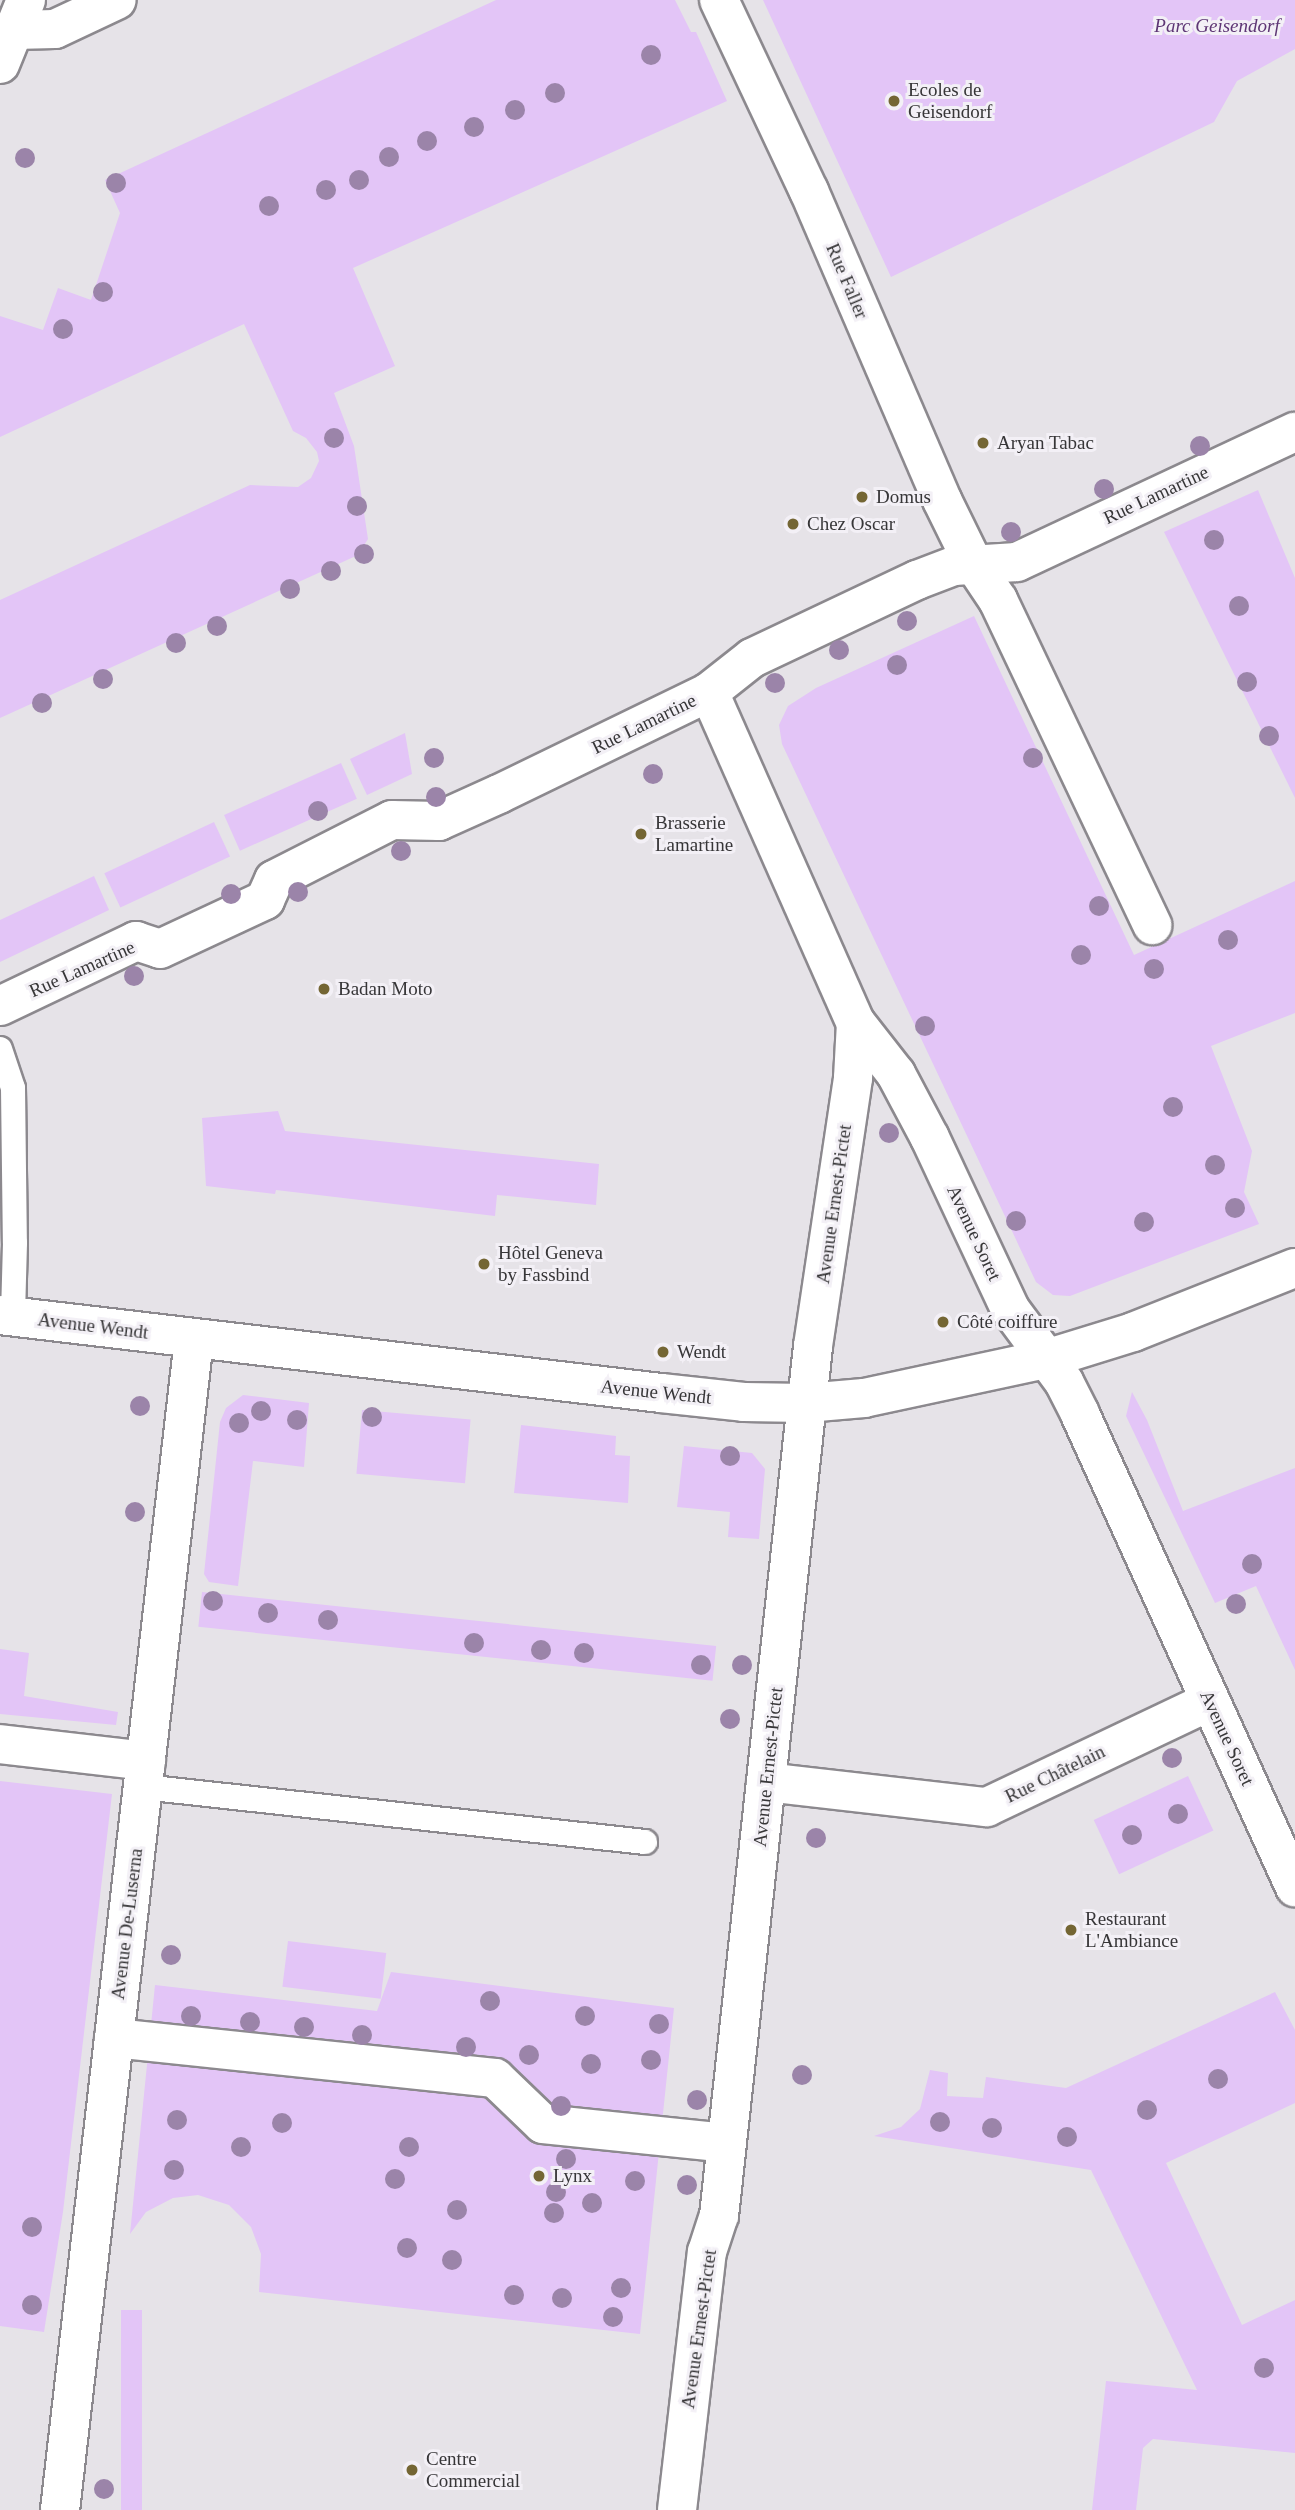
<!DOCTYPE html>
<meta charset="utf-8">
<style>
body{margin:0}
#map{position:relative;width:1295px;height:2510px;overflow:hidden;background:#e6e3e8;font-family:Georgia,serif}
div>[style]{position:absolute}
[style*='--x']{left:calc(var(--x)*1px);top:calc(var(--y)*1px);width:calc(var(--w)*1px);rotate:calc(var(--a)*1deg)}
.green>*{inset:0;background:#e3c5f7;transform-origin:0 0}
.roads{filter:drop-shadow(2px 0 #8c898e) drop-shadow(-2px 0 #8c898e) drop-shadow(0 2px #8c898e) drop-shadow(0 -2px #8c898e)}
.lane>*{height:24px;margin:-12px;padding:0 12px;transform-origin:12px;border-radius:12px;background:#fff}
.street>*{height:38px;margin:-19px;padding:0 19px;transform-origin:19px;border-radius:19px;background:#fff}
.secondary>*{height:38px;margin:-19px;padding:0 19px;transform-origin:19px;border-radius:19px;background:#fff}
.trees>*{width:20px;height:20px;margin:-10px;border-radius:50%;background:#9b84a9}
.dots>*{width:19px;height:19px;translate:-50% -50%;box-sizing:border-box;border:4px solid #f3f0f6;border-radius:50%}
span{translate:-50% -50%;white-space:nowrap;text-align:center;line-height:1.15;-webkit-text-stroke:6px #f3f0f6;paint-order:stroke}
.park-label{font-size:19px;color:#5e3675;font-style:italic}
.poi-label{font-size:19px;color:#373638}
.left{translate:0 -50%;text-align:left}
.street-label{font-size:19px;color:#373638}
</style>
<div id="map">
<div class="green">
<div style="clip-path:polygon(496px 0,675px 0,691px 32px,696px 32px,727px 101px,353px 268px,395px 366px,334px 393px,354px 446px,368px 539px,358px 555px,0 718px,0 600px,250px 485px,298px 487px,311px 478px,319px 461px,317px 452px,306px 438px,293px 431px,244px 324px,0 437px,0 316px,43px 330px,58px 288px,91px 300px,120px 213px,105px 180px)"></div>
<div style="clip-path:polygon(763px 0,1295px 0,1295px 49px,1237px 81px,1214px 122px,891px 277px)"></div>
<div style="clip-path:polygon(1258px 490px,1295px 578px,1295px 798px,1164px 532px)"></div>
<div style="clip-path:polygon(974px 616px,1134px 955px,1295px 881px,1295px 1013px,1211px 1046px,1252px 1151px,1244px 1192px,1259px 1224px,1070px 1296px,1053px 1295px,1036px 1282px,782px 744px,779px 725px,788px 706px,816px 688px)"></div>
<div style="clip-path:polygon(405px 733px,412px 774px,367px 795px,350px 759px)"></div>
<div style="left:341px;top:763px;width:39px;height:128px;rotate:66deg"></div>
<div style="left:214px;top:822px;width:38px;height:121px;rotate:65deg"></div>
<div style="clip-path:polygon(94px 876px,109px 910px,0 962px,0 920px)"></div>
<div style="clip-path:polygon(278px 1111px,285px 1131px,599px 1164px,596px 1205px,497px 1195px,495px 1216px,276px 1190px,275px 1194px,206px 1186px,202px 1118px)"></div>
<div style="clip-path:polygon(1132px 1392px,1147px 1420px,1183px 1511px,1295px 1468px,1295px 1670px,1256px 1586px,1215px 1603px,1126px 1416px)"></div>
<div style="clip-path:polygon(243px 1395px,309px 1403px,304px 1467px,253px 1461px,238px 1586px,209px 1582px,204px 1574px,220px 1422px,226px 1408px)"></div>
<div style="left:362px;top:1410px;width:109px;height:64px;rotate:5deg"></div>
<div style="clip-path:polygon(521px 1425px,616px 1436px,615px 1455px,630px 1456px,628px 1503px,514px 1493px)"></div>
<div style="clip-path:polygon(684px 1446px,752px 1453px,765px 1469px,759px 1539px,728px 1537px,730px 1512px,677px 1507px)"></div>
<div style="left:202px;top:1592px;width:517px;height:35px;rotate:6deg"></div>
<div style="clip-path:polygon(0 1649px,29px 1653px,24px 1696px,118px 1712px,116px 1725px,0 1714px)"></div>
<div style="left:1188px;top:1776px;width:60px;height:104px;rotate:65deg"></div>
<div style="clip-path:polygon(0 1781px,112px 1794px,63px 2212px,44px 2332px,0 2326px)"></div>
<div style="left:288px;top:1941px;width:99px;height:46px;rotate:7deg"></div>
<div style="clip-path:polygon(391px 1972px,674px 2008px,640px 2334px,259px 2292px,261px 2254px,251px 2227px,229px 2205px,198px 2195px,173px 2198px,146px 2212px,130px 2234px,155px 1985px,377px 2011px)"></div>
<div style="clip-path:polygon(1275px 1992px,1295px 2030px,1295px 2103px,1166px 2163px,1242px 2325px,1295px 2300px,1295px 2453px,1153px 2439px,1143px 2448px,1136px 2510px,1092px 2510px,1106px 2381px,1197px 2390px,1091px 2170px,874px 2136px,901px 2127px,920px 2109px,930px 2070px,948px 2073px,947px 2096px,983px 2098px,986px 2077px,1066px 2088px)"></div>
<div style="left:121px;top:2310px;width:21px;height:202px"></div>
</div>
<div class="roads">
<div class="lane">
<div style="--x:0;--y:1049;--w:41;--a:71.6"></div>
<div style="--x:13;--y:1088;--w:155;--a:89.3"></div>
<div style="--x:15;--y:1243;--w:73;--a:91.6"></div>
<div style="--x:143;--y:1787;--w:505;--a:6.25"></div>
</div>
<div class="street">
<div style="--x:719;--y:0;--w:211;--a:64.8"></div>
<div style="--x:809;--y:191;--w:336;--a:66.7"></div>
<div style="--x:942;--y:500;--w:70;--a:63.8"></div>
<div style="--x:973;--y:563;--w:45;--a:56"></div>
<div style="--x:998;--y:600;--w:360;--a:64.6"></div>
<div style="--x:14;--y:30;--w:41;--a:-1.4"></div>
<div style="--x:55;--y:29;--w:68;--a:-25.1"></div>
<div style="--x:0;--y:64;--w:69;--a:-67.9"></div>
<div style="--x:709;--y:692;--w:362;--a:66.1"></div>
<div style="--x:856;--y:1023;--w:65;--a:51.9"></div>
<div style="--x:896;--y:1074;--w:72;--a:62"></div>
<div style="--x:930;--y:1138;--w:189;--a:64.9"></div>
<div style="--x:1010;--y:1309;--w:91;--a:53.5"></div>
<div style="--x:1064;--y:1382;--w:36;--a:63"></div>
<div style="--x:1080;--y:1414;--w:520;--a:65.56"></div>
<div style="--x:0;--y:1006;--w:151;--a:-25.5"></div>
<div style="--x:136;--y:941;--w:25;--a:18"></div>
<div style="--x:160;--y:949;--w:116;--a:-25"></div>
<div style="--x:265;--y:900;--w:22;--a:-66"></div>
<div style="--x:274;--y:880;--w:132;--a:-27"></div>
<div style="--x:392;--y:820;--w:47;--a:1.2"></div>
<div style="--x:439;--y:821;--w:66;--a:-24.2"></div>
<div style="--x:499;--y:794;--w:233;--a:-25.9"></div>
<div style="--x:709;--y:692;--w:55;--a:-38.3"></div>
<div style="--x:752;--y:658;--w:183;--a:-25.3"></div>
<div style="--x:917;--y:580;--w:40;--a:-21"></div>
<div style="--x:954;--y:566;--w:63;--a:-3.6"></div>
<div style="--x:1017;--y:562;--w:307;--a:-25.1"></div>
<div style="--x:0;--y:1744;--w:147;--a:6.6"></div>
<div style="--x:766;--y:1782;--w:222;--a:6.5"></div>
<div style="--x:987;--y:1807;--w:247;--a:-25.4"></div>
<div style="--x:114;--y:2038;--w:383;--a:6"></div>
<div style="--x:495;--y:2078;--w:66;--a:43.8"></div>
<div style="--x:543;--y:2124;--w:184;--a:5.9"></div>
<div style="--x:60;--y:2510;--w:1179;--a:-83.47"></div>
<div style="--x:677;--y:2510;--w:260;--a:-83.4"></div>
<div style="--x:707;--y:2252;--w:38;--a:-72"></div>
<div style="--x:719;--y:2216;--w:875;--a:-83.83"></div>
<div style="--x:813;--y:1346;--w:271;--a:-81.5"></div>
<div style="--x:853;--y:1078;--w:55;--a:-86.9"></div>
</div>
<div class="secondary">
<div style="--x:0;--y:1315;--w:666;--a:6.73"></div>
<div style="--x:661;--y:1393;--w:83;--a:6.2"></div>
<div style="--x:744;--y:1402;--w:62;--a:0.9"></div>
<div style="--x:806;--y:1403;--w:58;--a:-4.9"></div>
<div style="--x:864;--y:1398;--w:186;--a:-12.1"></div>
<div style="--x:1046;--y:1359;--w:91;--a:-17.2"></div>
<div style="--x:1133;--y:1332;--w:174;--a:-21.6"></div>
</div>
</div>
<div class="trees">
<div style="left:651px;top:55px"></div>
<div style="left:555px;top:93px"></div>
<div style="left:515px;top:110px"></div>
<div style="left:474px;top:127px"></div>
<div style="left:427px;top:141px"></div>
<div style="left:389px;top:157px"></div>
<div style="left:25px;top:158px"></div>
<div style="left:359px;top:180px"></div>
<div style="left:116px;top:183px"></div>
<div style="left:326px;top:190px"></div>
<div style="left:269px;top:206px"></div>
<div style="left:103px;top:292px"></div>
<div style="left:63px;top:329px"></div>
<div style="left:334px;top:438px"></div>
<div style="left:1200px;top:446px"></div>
<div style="left:1104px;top:489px"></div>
<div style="left:357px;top:506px"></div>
<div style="left:1011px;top:532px"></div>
<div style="left:1214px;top:540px"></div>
<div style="left:364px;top:554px"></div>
<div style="left:331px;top:571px"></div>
<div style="left:290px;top:589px"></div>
<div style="left:1239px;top:606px"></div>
<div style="left:907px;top:621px"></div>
<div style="left:217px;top:626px"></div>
<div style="left:176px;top:643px"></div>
<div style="left:839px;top:650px"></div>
<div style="left:897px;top:665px"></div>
<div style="left:103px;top:679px"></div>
<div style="left:1247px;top:682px"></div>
<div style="left:775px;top:683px"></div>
<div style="left:42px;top:703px"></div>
<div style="left:1269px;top:736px"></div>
<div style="left:434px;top:758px"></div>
<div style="left:1033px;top:758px"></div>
<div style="left:653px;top:774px"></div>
<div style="left:436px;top:797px"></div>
<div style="left:318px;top:811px"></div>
<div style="left:401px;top:851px"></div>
<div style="left:298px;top:892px"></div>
<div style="left:231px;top:894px"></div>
<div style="left:1099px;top:906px"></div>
<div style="left:1228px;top:940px"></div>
<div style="left:1081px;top:955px"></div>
<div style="left:1154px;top:969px"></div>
<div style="left:134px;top:976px"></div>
<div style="left:925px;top:1026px"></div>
<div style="left:1173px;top:1107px"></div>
<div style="left:889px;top:1133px"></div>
<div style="left:1215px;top:1165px"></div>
<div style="left:1235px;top:1208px"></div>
<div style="left:1016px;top:1221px"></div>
<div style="left:1144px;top:1222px"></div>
<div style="left:140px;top:1406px"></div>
<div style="left:261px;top:1411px"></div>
<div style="left:372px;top:1417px"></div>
<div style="left:297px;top:1420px"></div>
<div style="left:239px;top:1423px"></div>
<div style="left:730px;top:1456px"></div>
<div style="left:135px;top:1512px"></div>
<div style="left:1252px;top:1564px"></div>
<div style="left:213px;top:1601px"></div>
<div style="left:1236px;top:1604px"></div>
<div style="left:268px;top:1613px"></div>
<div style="left:328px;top:1620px"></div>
<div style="left:474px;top:1643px"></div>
<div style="left:541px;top:1650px"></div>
<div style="left:584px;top:1653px"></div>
<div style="left:701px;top:1665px"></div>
<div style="left:742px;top:1665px"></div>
<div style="left:730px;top:1719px"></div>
<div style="left:1172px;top:1758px"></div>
<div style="left:1178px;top:1814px"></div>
<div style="left:1132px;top:1835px"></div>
<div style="left:816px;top:1838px"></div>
<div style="left:171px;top:1955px"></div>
<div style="left:490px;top:2001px"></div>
<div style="left:191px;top:2016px"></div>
<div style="left:585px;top:2016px"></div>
<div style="left:250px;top:2022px"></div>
<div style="left:659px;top:2024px"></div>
<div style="left:304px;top:2027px"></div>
<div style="left:362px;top:2035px"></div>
<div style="left:466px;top:2047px"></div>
<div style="left:529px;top:2055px"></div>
<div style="left:651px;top:2060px"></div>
<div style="left:591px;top:2064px"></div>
<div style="left:802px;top:2075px"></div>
<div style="left:1218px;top:2079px"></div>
<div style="left:697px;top:2100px"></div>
<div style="left:561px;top:2106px"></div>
<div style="left:1147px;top:2110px"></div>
<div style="left:177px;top:2120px"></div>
<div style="left:940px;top:2122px"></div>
<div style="left:282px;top:2123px"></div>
<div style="left:992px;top:2128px"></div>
<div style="left:1067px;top:2137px"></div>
<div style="left:241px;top:2147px"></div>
<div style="left:409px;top:2147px"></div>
<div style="left:566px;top:2159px"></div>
<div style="left:174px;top:2170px"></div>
<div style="left:395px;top:2179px"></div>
<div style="left:635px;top:2181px"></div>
<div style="left:687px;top:2185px"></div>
<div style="left:556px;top:2192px"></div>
<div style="left:592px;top:2203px"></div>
<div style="left:457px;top:2210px"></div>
<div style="left:554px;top:2213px"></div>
<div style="left:32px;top:2227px"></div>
<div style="left:407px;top:2248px"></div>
<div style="left:452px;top:2260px"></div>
<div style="left:621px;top:2288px"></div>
<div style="left:514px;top:2295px"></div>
<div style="left:562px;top:2298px"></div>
<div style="left:32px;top:2305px"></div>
<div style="left:613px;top:2317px"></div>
<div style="left:1264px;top:2368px"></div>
<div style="left:104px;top:2489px"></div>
</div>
<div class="dots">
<div style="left:894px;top:101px;background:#746634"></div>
<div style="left:983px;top:443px;background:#746634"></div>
<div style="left:862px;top:497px;background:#746634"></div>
<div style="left:793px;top:524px;background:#746634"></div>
<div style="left:641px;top:834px;background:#746634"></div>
<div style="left:324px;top:989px;background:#746634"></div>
<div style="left:484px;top:1264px;background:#746634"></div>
<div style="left:943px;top:1322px;background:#746634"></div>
<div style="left:663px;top:1352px;background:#746634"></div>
<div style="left:1071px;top:1930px;background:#746634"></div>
<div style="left:539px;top:2176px;background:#746634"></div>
<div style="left:412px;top:2470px;background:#746634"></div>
</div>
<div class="park-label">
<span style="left:1217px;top:26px">Parc Geisendorf</span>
</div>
<div class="poi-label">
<span class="left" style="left:908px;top:101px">Ecoles de<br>Geisendorf</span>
<span class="left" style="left:997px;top:443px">Aryan Tabac</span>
<span class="left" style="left:876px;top:497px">Domus</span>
<span class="left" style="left:807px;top:524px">Chez Oscar</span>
<span class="left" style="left:655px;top:834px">Brasserie<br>Lamartine</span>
<span class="left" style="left:338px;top:989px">Badan Moto</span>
<span class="left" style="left:498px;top:1264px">Hôtel Geneva<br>by Fassbind</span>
<span class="left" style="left:957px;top:1322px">Côté coiffure</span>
<span class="left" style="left:677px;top:1352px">Wendt</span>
<span class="left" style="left:1085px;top:1930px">Restaurant<br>L'Ambiance</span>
<span class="left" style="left:553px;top:2176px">Lynx</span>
<span class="left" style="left:426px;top:2470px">Centre<br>Commercial</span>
</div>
<div class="street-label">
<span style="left:847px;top:281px;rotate:67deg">Rue Faller</span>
<span style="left:1156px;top:495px;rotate:-25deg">Rue Lamartine</span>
<span style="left:644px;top:724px;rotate:-26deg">Rue Lamartine</span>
<span style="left:82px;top:969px;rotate:-24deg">Rue Lamartine</span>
<span style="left:834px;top:1204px;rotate:-82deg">Avenue Ernest-Pictet</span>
<span style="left:974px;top:1233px;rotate:65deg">Avenue Soret</span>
<span style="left:93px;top:1326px;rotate:7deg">Avenue Wendt</span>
<span style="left:656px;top:1392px;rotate:6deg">Avenue Wendt</span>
<span style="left:1227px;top:1738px;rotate:65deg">Avenue Soret</span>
<span style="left:768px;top:1767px;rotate:-84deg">Avenue Ernest-Pictet</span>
<span style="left:1055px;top:1774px;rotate:-26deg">Rue Châtelain</span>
<span style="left:127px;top:1924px;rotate:-83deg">Avenue De-Luserna</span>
<span style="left:699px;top:2329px;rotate:-82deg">Avenue Ernest-Pictet</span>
</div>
</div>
